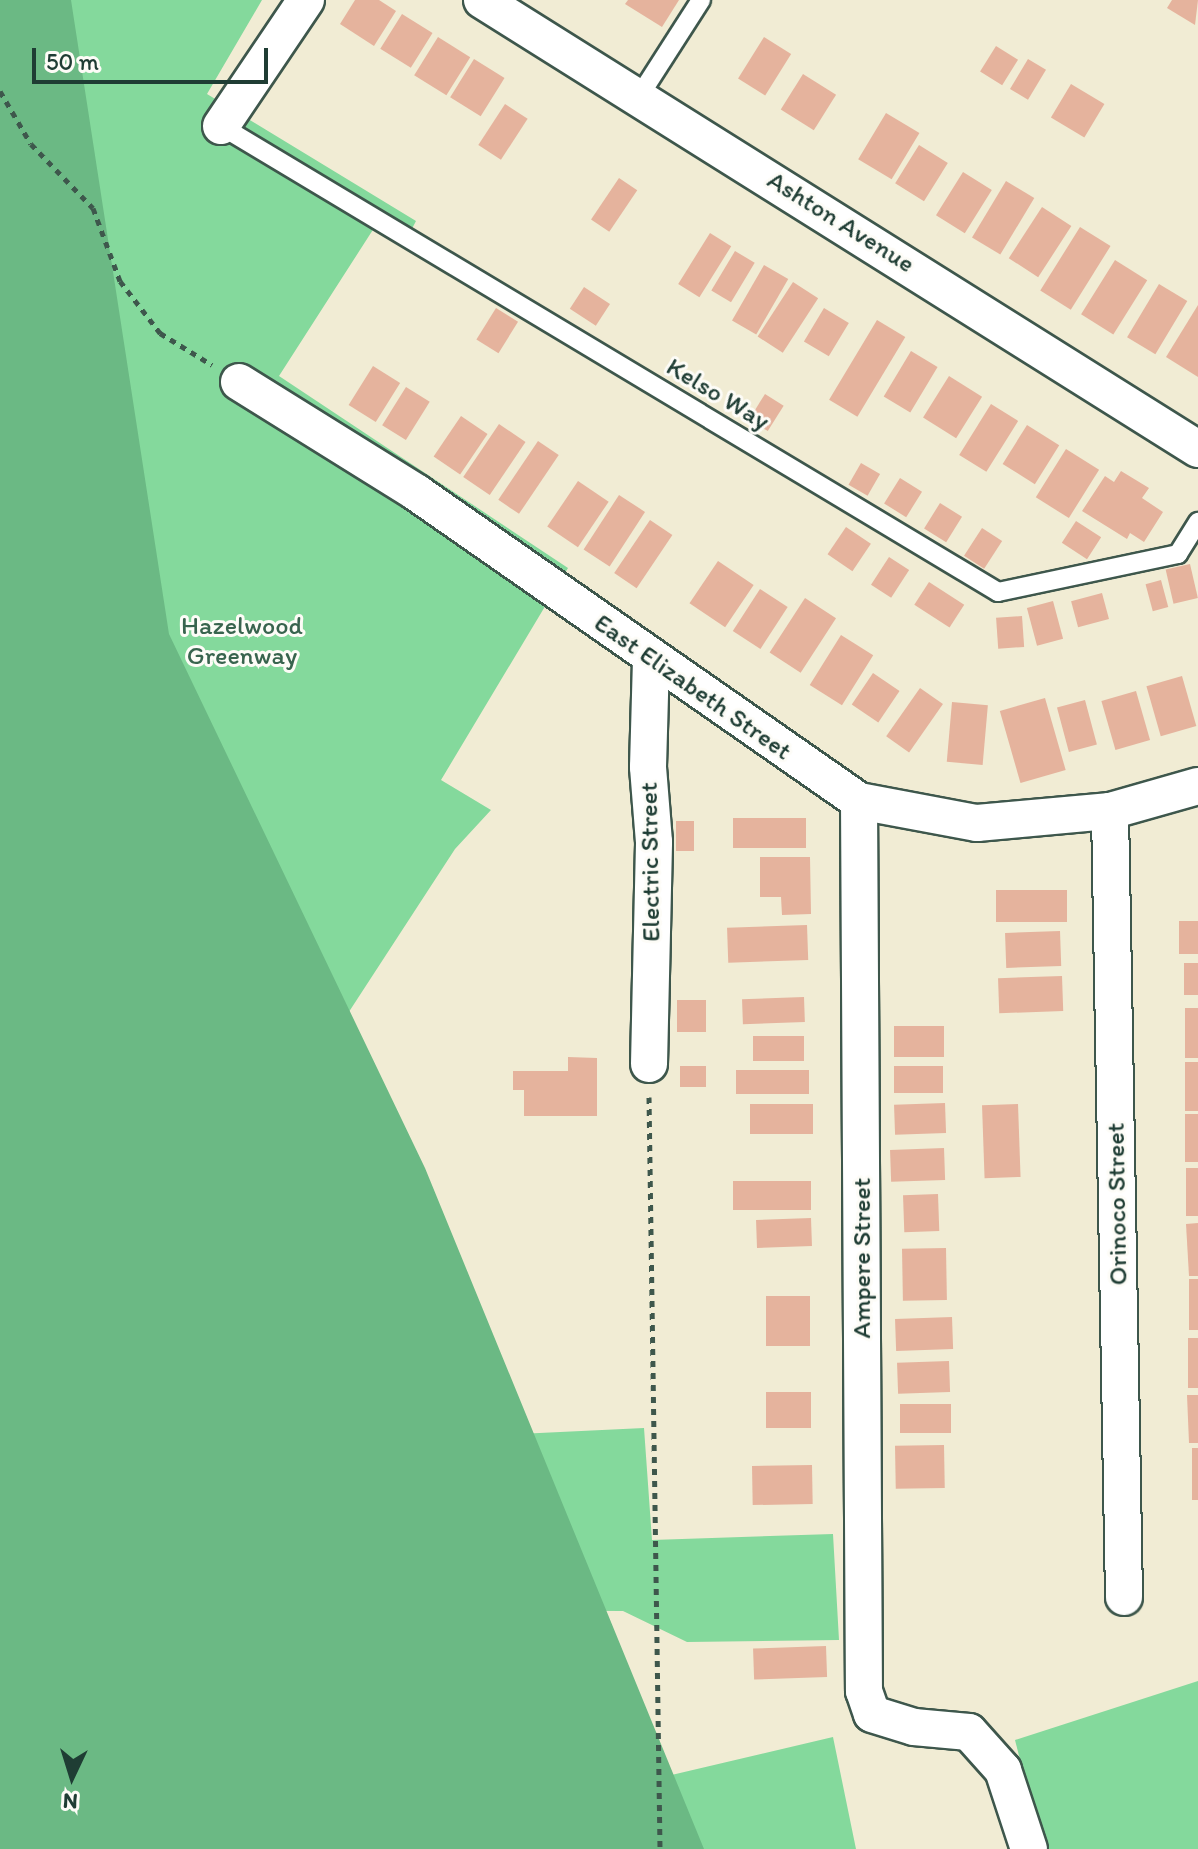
<!DOCTYPE html>
<style>
body{margin:0}
#map{position:relative;width:1198px;height:1849px;overflow:hidden;background:#f1ecd4;font-family:Itim,sans-serif}
div>[style]{position:absolute}
[style*='--x']{left:calc(var(--x)*1px);top:calc(var(--y)*1px);width:calc(var(--w)*1px);rotate:calc(var(--a)*1deg)}
.green>*{inset:0;background:#84d99c}
.forest>*{inset:0;background:#6bb984}
.building>*{inset:0;background:#e5b39d;transform-origin:0 0}
.path>*{height:5px;margin-top:-2.5px;transform-origin:0;background:repeating-linear-gradient(90deg,#3e574c 0 6px,transparent 0 12px)}
.roads{filter:drop-shadow(2px 0 #3e574c) drop-shadow(-2px 0 #3e574c) drop-shadow(0 2px #3e574c) drop-shadow(0 -2px #3e574c)}
.lane>*{height:18px;margin:-9px;padding:0 9px;transform-origin:9px;border-radius:9px;background:#fff}
.street>*{height:36px;margin:-18px;padding:0 18px;transform-origin:18px;border-radius:18px;background:#fff}
span{translate:-50% -50%;white-space:nowrap;text-align:center;line-height:1.15;-webkit-text-stroke:6px #fdfcf7;paint-order:stroke}
.street-label{font-size:26px;color:#1f3d34}
.park-label{font-size:26px;color:#38644e}
.north{position:absolute;left:32px;top:1737px;width:80px;height:80px;-webkit-text-stroke:6px #fdfcf7;paint-order:stroke;rotate:184deg;font-size:22px;font-weight:700;line-height:32px;text-align:center;color:#1f3d34}
.north::after{content:'';display:block;margin:auto;width:28px;height:36px;background:#1f3d34;clip-path:polygon(50% 0,100% 100%,50% 72%,0 100%)}
.scale{position:absolute;left:32px;top:48px;width:236px;height:36px;box-sizing:border-box;border:4px solid #1f3d34;border-top:0;padding-left:10px;font-size:24px;line-height:28px;white-space:nowrap;color:#1f3d34;-webkit-text-stroke:6px #fdfcf7;paint-order:stroke}
</style>
<div id="map">
<div class="green">
<div style="clip-path:polygon(0 0,262px 0,207px 94px,416px 221px,404px 244px,376px 225px,279px 376px,568px 568px,441px 780px,491px 810px,455px 849px,272px 1130px,334px 1443px,644px 1428px,652px 1540px,833px 1534px,839px 1640px,687px 1642px,623px 1611px,380px 1610px,425px 1833px,833px 1737px,856px 1849px,0 1849px)"></div>
<div style="clip-path:polygon(1198px 1681px,1198px 1849px,1043px 1849px,1015px 1740px)"></div>
</div>
<div class="forest">
<div style="clip-path:polygon(0 0,71px 0,169px 634px,425px 1168px,704px 1849px,0 1849px)"></div>
</div>
<div class="building">
<div style="clip-path:polygon(355px 0,379px 0,396px 11px,374px 46px,340px 24px)"></div>
<div style="clip-path:polygon(628px 0,679px 0,662px 27px,625px 4px)"></div>
<div style="clip-path:polygon(1172px 0,1198px 0,1195px 25px,1167px 8px)"></div>
<div style="left:402px;top:14px;width:36px;height:41px;rotate:32deg"></div>
<div style="left:438px;top:37px;width:38px;height:45px;rotate:32deg"></div>
<div style="left:764px;top:37px;width:32px;height:49px;rotate:32deg"></div>
<div style="left:996px;top:46px;width:26px;height:30px;rotate:32deg"></div>
<div style="left:474px;top:59px;width:36px;height:45px;rotate:32deg"></div>
<div style="left:1028px;top:59px;width:21px;height:35px;rotate:31deg"></div>
<div style="left:803px;top:74px;width:39px;height:42px;rotate:32deg"></div>
<div style="left:1071px;top:84px;width:39px;height:39px;rotate:31deg"></div>
<div style="left:505px;top:104px;width:27px;height:49px;rotate:33deg"></div>
<div style="left:886px;top:113px;width:39px;height:54px;rotate:31deg"></div>
<div style="left:919px;top:145px;width:34px;height:45px;rotate:32deg"></div>
<div style="left:963px;top:172px;width:34px;height:51px;rotate:32deg"></div>
<div style="left:619px;top:178px;width:22px;height:50px;rotate:34deg"></div>
<div style="left:1006px;top:181px;width:33px;height:66px;rotate:31deg"></div>
<div style="left:1042px;top:207px;width:35px;height:61px;rotate:33deg"></div>
<div style="left:1080px;top:227px;width:36px;height:75px;rotate:32deg"></div>
<div style="left:710px;top:233px;width:25px;height:60px;rotate:32deg"></div>
<div style="left:735px;top:251px;width:23px;height:46px;rotate:31deg"></div>
<div style="left:1115px;top:260px;width:38px;height:64px;rotate:32deg"></div>
<div style="left:764px;top:265px;width:28px;height:64px;rotate:30deg"></div>
<div style="left:793px;top:282px;width:30px;height:65px;rotate:33deg"></div>
<div style="left:1159px;top:284px;width:33px;height:62px;rotate:31deg"></div>
<div style="left:584px;top:287px;width:31px;height:26px;rotate:33deg"></div>
<div style="clip-path:polygon(1198px 305px,1198px 377px,1166px 357px)"></div>
<div style="left:496px;top:308px;width:26px;height:37px;rotate:32deg"></div>
<div style="left:824px;top:308px;width:29px;height:39px;rotate:31deg"></div>
<div style="left:877px;top:320px;width:33px;height:93px;rotate:31deg"></div>
<div style="left:911px;top:351px;width:31px;height:53px;rotate:31deg"></div>
<div style="left:373px;top:366px;width:32px;height:46px;rotate:32deg"></div>
<div style="left:949px;top:376px;width:39px;height:49px;rotate:32deg"></div>
<div style="left:406px;top:387px;width:28px;height:45px;rotate:32deg"></div>
<div style="left:765px;top:394px;width:22px;height:30px;rotate:32deg"></div>
<div style="left:991px;top:404px;width:32px;height:60px;rotate:32deg"></div>
<div style="left:461px;top:416px;width:32px;height:49px;rotate:34deg"></div>
<div style="left:499px;top:424px;width:32px;height:64px;rotate:34deg"></div>
<div style="left:1027px;top:425px;width:38px;height:46px;rotate:32deg"></div>
<div style="left:538px;top:441px;width:25px;height:71px;rotate:34deg"></div>
<div style="left:1066px;top:449px;width:39px;height:57px;rotate:32deg"></div>
<div style="left:861px;top:463px;width:22px;height:25px;rotate:30deg"></div>
<div style="clip-path:polygon(1121px 471px,1149px 488px,1142px 498px,1163px 512px,1144px 542px,1130px 533px,1127px 539px,1082px 511px,1105px 476px,1114px 482px)"></div>
<div style="left:900px;top:478px;width:26px;height:30px;rotate:32deg"></div>
<div style="left:578px;top:481px;width:37px;height:55px;rotate:34deg"></div>
<div style="left:619px;top:495px;width:31px;height:65px;rotate:33deg"></div>
<div style="left:940px;top:503px;width:26px;height:30px;rotate:32deg"></div>
<div style="left:650px;top:520px;width:27px;height:64px;rotate:34deg"></div>
<div style="left:1076px;top:521px;width:30px;height:26px;rotate:33deg"></div>
<div style="left:846px;top:527px;width:30px;height:33px;rotate:34deg"></div>
<div style="left:982px;top:528px;width:24px;height:33px;rotate:33deg"></div>
<div style="left:889px;top:557px;width:24px;height:33px;rotate:33deg"></div>
<div style="left:718px;top:561px;width:43px;height:51px;rotate:34deg"></div>
<div style="left:1190px;top:564px;width:35px;height:25px;rotate:77deg"></div>
<div style="left:1161px;top:580px;width:28px;height:16px;rotate:75deg"></div>
<div style="left:929px;top:582px;width:42px;height:27px;rotate:33deg"></div>
<div style="left:760px;top:589px;width:33px;height:50px;rotate:33deg"></div>
<div style="left:1102px;top:593px;width:27px;height:32px;rotate:75deg"></div>
<div style="left:805px;top:598px;width:37px;height:65px;rotate:33deg"></div>
<div style="left:1053px;top:601px;width:39px;height:27px;rotate:75deg"></div>
<div style="left:1022px;top:616px;width:31px;height:26px;rotate:86deg"></div>
<div style="left:841px;top:635px;width:38px;height:59px;rotate:32deg"></div>
<div style="left:873px;top:673px;width:32px;height:38px;rotate:34deg"></div>
<div style="left:1182px;top:676px;width:52px;height:37px;rotate:74deg"></div>
<div style="left:920px;top:688px;width:28px;height:59px;rotate:35deg"></div>
<div style="left:1136px;top:691px;width:51px;height:36px;rotate:74deg"></div>
<div style="left:1045px;top:698px;width:75px;height:47px;rotate:74deg"></div>
<div style="left:1085px;top:700px;width:46px;height:29px;rotate:75deg"></div>
<div style="left:952px;top:702px;width:36px;height:60px;rotate:5deg"></div>
<div style="left:806px;top:818px;width:30px;height:73px;rotate:90deg"></div>
<div style="left:676px;top:821px;width:18px;height:30px"></div>
<div style="clip-path:polygon(760px 857px,810px 857px,811px 914px,782px 915px,781px 897px,760px 897px)"></div>
<div style="left:1067px;top:890px;width:32px;height:71px;rotate:90deg"></div>
<div style="left:1179px;top:921px;width:19px;height:33px"></div>
<div style="left:807px;top:925px;width:35px;height:80px;rotate:88deg"></div>
<div style="left:1060px;top:931px;width:35px;height:55px;rotate:88deg"></div>
<div style="left:1184px;top:963px;width:14px;height:32px"></div>
<div style="left:1062px;top:976px;width:35px;height:64px;rotate:88deg"></div>
<div style="left:804px;top:997px;width:25px;height:62px;rotate:88deg"></div>
<div style="left:706px;top:1000px;width:32px;height:29px;rotate:90deg"></div>
<div style="left:1185px;top:1008px;width:13px;height:50px"></div>
<div style="left:944px;top:1026px;width:31px;height:50px;rotate:90deg"></div>
<div style="left:804px;top:1036px;width:25px;height:51px;rotate:90deg"></div>
<div style="clip-path:polygon(568px 1057px,597px 1058px,597px 1116px,524px 1116px,524px 1090px,513px 1090px,513px 1071px,568px 1071px)"></div>
<div style="left:1185px;top:1062px;width:13px;height:49px"></div>
<div style="left:680px;top:1066px;width:26px;height:21px"></div>
<div style="left:943px;top:1066px;width:27px;height:49px;rotate:90deg"></div>
<div style="left:809px;top:1070px;width:24px;height:73px;rotate:90deg"></div>
<div style="left:945px;top:1103px;width:30px;height:51px;rotate:88deg"></div>
<div style="left:813px;top:1104px;width:30px;height:63px;rotate:90deg"></div>
<div style="left:1018px;top:1104px;width:73px;height:36px;rotate:88deg"></div>
<div style="left:1185px;top:1114px;width:13px;height:48px"></div>
<div style="left:944px;top:1148px;width:32px;height:54px;rotate:88deg"></div>
<div style="left:1198px;top:1168px;width:48px;height:12px;rotate:90deg"></div>
<div style="left:733px;top:1181px;width:78px;height:29px"></div>
<div style="left:938px;top:1194px;width:37px;height:35px;rotate:88deg"></div>
<div style="left:811px;top:1218px;width:28px;height:55px;rotate:88deg"></div>
<div style="clip-path:polygon(1198px 1223px,1198px 1276px,1189px 1276px,1186px 1224px)"></div>
<div style="left:946px;top:1248px;width:52px;height:44px;rotate:89deg"></div>
<div style="left:1189px;top:1279px;width:9px;height:51px"></div>
<div style="left:810px;top:1296px;width:50px;height:44px;rotate:90deg"></div>
<div style="left:952px;top:1317px;width:32px;height:57px;rotate:88deg"></div>
<div style="left:1188px;top:1338px;width:10px;height:50px"></div>
<div style="left:949px;top:1361px;width:31px;height:52px;rotate:88deg"></div>
<div style="left:766px;top:1392px;width:45px;height:36px"></div>
<div style="clip-path:polygon(1187px 1395px,1198px 1395px,1198px 1443px,1189px 1443px)"></div>
<div style="left:951px;top:1404px;width:29px;height:51px;rotate:90deg"></div>
<div style="left:944px;top:1445px;width:43px;height:49px;rotate:89deg"></div>
<div style="left:1192px;top:1448px;width:6px;height:52px"></div>
<div style="left:812px;top:1465px;width:39px;height:60px;rotate:89deg"></div>
<div style="left:826px;top:1646px;width:31px;height:73px;rotate:88deg"></div>
</div>
<div class="path">
<div style="--x:0;--y:91;--w:61;--a:59.7"></div>
<div style="--x:31;--y:144;--w:89;--a:45.9"></div>
<div style="--x:93;--y:208;--w:78;--a:69.7"></div>
<div style="--x:120;--y:281;--w:66;--a:52.4"></div>
<div style="--x:160;--y:333;--w:61;--a:31.6"></div>
<div style="--x:649;--y:1097;--w:752;--a:89.16"></div>
</div>
<div class="roads">
<div class="lane">
<div style="--x:640;--y:95;--w:113;--a:-57.3"></div>
<div style="--x:221;--y:126;--w:906;--a:30.95"></div>
<div style="--x:998;--y:592;--w:184;--a:-11.9"></div>
<div style="--x:1178;--y:554;--w:38;--a:-58"></div>
</div>
<div class="street">
<div style="--x:482;--y:0;--w:845;--a:32.09"></div>
<div style="--x:221;--y:126;--w:152;--a:-56"></div>
<div style="--x:239;--y:382;--w:210;--a:31.9"></div>
<div style="--x:417;--y:493;--w:539;--a:34.87"></div>
<div style="--x:859;--y:801;--w:120;--a:10.6"></div>
<div style="--x:977;--y:823;--w:134;--a:-5.2"></div>
<div style="--x:1110;--y:811;--w:91;--a:-15.9"></div>
<div style="--x:859;--y:801;--w:890;--a:89.68"></div>
<div style="--x:864;--y:1691;--w:24;--a:71"></div>
<div style="--x:872;--y:1714;--w:44;--a:17.2"></div>
<div style="--x:914;--y:1727;--w:55;--a:5.2"></div>
<div style="--x:969;--y:1732;--w:51;--a:48.2"></div>
<div style="--x:1003;--y:1770;--w:83;--a:71.8"></div>
<div style="--x:1110;--y:811;--w:786;--a:88.98"></div>
<div style="--x:649;--y:1064;--w:222;--a:-88.7"></div>
<div style="--x:654;--y:842;--w:75;--a:-94.6"></div>
<div style="--x:648;--y:767;--w:107;--a:-88.4"></div>
</div>
</div>
<div class="street-label">
<span style="left:841px;top:222px;rotate:32deg">Ashton Avenue</span>
<span style="left:718px;top:394px;rotate:31deg">Kelso Way</span>
<span style="left:693px;top:687px;rotate:35deg">East Elizabeth Street</span>
<span style="left:650px;top:862px;rotate:-91deg">Electric Street</span>
<span style="left:1117px;top:1204px;rotate:-91deg">Orinoco Street</span>
<span style="left:862px;top:1258px;rotate:-90deg">Ampere Street</span>
</div>
<div class="park-label">
<span style="left:242px;top:641px">Hazelwood<br>Greenway</span>
</div>
<div class="north">N</div>
<div class="scale">50 m</div>
</div>
